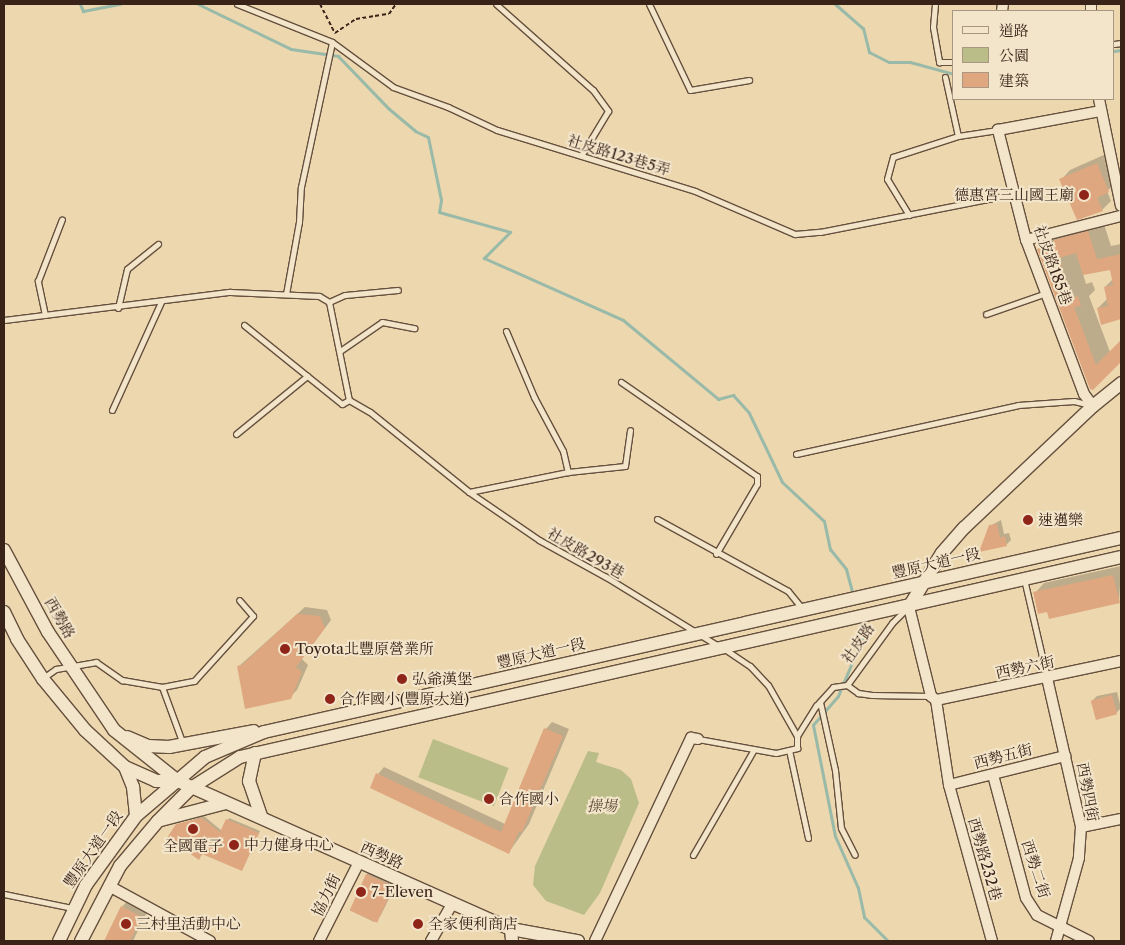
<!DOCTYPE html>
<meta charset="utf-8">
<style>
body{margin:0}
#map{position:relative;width:1125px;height:945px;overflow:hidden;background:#ecd7ae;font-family:"Libre Caslon Text","Noto Serif TC",serif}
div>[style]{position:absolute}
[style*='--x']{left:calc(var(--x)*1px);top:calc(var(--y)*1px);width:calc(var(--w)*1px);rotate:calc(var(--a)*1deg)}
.green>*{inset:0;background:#bbbd88;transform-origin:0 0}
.shadow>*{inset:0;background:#0003}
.stream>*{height:3px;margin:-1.5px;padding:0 1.5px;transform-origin:1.5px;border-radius:1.5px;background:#99baa8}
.building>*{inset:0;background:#dfa780;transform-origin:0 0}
.path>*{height:2px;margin-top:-1px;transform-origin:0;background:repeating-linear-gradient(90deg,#392319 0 4px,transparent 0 6.5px)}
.roads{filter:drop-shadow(1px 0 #66503e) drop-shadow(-1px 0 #66503e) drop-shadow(0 1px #66503e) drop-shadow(0 -1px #66503e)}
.service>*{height:5px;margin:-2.5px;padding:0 2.5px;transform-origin:2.5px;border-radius:2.5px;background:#f3e5ca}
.minor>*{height:10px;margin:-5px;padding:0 5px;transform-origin:5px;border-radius:5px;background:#f3e5ca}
.tertiary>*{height:12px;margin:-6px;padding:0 6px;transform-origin:6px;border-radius:6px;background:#f3e5ca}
.dots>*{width:14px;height:14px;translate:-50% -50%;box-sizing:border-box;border:2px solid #f3e5ca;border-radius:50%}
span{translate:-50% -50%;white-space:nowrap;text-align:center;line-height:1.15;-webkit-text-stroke:4px #f3e5ca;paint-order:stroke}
.street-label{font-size:15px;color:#392319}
.poi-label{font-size:15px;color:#392319}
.right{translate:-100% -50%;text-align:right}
.left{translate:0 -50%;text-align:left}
.park-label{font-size:15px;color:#5a4a35;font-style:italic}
.frame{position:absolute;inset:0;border:5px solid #392319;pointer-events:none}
.legend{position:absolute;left:952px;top:10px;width:162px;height:90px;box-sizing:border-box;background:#f3e5ca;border:1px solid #a99783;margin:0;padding:6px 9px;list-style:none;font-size:15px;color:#392319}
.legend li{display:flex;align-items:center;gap:10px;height:25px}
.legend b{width:25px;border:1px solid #a99783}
</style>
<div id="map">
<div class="green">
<div style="left:433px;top:739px;width:81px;height:41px;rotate:21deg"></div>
<div style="clip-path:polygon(588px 751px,599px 753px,596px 762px,621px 770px,631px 779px,639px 803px,600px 893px,584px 915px,546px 901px,533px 885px,535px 866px)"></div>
</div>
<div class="shadow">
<div style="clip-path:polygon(1106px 154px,1118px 182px,1107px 191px,1111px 201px,1102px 210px,1061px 180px,1070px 170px)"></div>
<div style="clip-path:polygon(1102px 218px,1111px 246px,1121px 244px,1121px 322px,1120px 318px,1098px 308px,1108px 298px,1105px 287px,1113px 279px,1111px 268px,1083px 274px,1086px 284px,1092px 282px,1095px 290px,1089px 296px,1110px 352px,1121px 342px,1121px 360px,1093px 388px,1038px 249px,1052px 235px)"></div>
<div style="clip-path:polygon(1001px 520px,1004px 534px,1009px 533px,1011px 540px,1007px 544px,981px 551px,990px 526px)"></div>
<div style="clip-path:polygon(1121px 566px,1119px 602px,1048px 611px,1035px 593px,1044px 583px)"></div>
<div style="clip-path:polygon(305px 607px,327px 610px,331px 620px,302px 659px,308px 665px,297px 690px,290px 697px,238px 667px)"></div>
<div style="clip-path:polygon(1117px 692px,1121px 708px,1116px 713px,1092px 701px,1097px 696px)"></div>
<div style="clip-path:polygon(552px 722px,569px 729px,529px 824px,509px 852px,378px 774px,384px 767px,505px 824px,546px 729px)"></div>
<div style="clip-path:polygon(204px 816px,222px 831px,229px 818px,260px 831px,242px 870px,203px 853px,201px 856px,177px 825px)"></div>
<div style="clip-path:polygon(374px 867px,399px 878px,381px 915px,374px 922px,350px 910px,367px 874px)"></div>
<div style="clip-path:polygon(128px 900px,148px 910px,133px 941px,105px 941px,122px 907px)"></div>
</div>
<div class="stream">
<div style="--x:80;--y:4;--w:8;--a:67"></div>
<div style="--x:83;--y:11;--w:38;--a:-11"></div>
<div style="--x:198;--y:4;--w:103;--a:25.8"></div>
<div style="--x:291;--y:49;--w:48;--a:8.5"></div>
<div style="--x:338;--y:56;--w:72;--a:46.1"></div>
<div style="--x:388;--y:108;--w:35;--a:40"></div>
<div style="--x:415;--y:131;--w:14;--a:25"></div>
<div style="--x:428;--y:137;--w:64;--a:78.3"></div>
<div style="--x:441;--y:200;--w:12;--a:99"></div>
<div style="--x:439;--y:212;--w:74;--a:15.7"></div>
<div style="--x:510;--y:232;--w:37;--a:135"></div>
<div style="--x:484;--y:258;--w:152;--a:24"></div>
<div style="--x:623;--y:320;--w:124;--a:39.7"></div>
<div style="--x:718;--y:399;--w:16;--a:-15"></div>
<div style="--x:733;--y:395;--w:24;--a:48"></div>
<div style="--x:749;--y:413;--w:76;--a:64.4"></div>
<div style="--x:782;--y:482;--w:57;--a:42.9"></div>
<div style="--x:824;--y:521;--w:29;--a:78"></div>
<div style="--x:830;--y:549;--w:26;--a:51"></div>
<div style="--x:846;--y:569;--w:28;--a:75"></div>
<div style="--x:835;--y:4;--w:37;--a:41"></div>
<div style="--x:863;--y:28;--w:25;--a:76"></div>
<div style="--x:869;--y:52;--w:22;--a:27"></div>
<div style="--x:889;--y:62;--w:21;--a:0"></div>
<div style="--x:910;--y:62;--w:46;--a:15.3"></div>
<div style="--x:1114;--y:51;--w:7;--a:-8"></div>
<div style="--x:859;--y:619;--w:17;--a:77"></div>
<div style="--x:863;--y:636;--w:65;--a:112.6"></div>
<div style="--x:838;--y:696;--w:38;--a:131"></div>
<div style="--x:813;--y:725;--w:113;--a:78.8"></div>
<div style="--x:835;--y:836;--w:57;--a:66.1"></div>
<div style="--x:858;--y:888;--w:30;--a:78"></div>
<div style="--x:864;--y:917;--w:34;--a:45"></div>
</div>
<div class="building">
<div style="clip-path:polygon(1097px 163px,1109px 192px,1097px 198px,1103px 211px,1077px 220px,1059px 179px)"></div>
<div style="clip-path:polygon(1088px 231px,1097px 259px,1121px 254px,1121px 319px,1101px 325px,1097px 308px,1108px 306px,1104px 287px,1113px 285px,1110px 270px,1083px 275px,1076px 253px,1059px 258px,1072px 298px,1078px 296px,1081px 306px,1074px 307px,1096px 365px,1121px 340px,1121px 362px,1093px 390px,1090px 389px,1037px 249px,1054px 243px,1054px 240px)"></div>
<div style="clip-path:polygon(997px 524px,1000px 538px,1005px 536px,1007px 546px,979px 552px,989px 525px)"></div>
<div style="clip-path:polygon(1113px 575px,1120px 603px,1049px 619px,1047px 612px,1038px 614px,1033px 592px)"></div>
<div style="clip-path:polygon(297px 614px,320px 616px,325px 628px,296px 667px,302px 672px,291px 699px,245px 709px,237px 666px,242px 665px)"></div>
<div style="left:1112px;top:695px;width:20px;height:22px;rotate:75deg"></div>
<div style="clip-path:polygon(544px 728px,563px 736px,522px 832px,519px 831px,509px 854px,370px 788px,376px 773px,501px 832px)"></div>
<div style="clip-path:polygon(202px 818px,220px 832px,226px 819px,259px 833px,242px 871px,202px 854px,199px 860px,167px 838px,176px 824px)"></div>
<div style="left:366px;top:874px;width:30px;height:40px;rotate:24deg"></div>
<div style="clip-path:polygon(121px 906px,142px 917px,130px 941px,104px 941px)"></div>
</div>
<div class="path">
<div style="--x:320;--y:4;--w:33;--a:63"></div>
<div style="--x:335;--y:33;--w:25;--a:-34"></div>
<div style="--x:356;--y:19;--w:33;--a:-9"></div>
<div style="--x:389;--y:14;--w:12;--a:-55"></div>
</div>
<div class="roads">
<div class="service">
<div style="--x:237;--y:4;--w:102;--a:21.8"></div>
<div style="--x:332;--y:42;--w:76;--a:36.4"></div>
<div style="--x:393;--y:87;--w:59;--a:20"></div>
<div style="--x:448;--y:107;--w:54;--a:25.1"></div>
<div style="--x:497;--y:130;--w:207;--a:17.1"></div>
<div style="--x:695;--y:191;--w:109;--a:23.3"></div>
<div style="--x:795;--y:234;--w:25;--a:-5"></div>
<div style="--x:820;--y:232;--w:198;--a:-11.1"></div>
<div style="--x:496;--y:4;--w:130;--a:41.6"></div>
<div style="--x:593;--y:90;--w:26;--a:54"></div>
<div style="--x:608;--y:111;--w:52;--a:121"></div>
<div style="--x:649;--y:4;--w:95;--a:64.5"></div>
<div style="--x:690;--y:90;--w:60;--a:-9.6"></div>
<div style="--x:935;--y:4;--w:23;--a:95"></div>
<div style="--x:933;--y:27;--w:36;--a:80"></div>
<div style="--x:939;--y:62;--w:15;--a:0"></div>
<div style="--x:1114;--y:44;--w:7;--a:-8"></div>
<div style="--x:945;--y:77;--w:60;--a:77.6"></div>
<div style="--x:958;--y:136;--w:40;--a:-8.5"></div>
<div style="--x:909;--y:215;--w:42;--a:-121.4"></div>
<div style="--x:887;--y:179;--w:23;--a:-75"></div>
<div style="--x:893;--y:157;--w:68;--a:-17.9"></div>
<div style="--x:286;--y:294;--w:73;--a:-79.8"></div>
<div style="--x:299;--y:222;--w:35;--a:-87"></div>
<div style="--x:301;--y:187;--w:148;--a:-77.9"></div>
<div style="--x:329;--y:302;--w:17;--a:-24"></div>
<div style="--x:345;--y:295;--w:53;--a:-5.4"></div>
<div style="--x:118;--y:308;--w:40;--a:-77"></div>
<div style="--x:127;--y:269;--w:40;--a:-39"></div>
<div style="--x:986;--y:314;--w:64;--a:-19.3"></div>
<div style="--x:45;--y:315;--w:35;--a:-102"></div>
<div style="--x:38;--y:281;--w:66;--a:-68.8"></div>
<div style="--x:4;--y:320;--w:228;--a:-7.1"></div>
<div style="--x:230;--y:292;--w:89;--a:2.6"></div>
<div style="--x:319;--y:296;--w:12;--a:31"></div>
<div style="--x:329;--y:302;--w:100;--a:78.5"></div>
<div style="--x:349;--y:400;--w:24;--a:30"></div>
<div style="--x:370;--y:412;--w:127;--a:38.9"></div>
<div style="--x:469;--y:492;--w:85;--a:34.4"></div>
<div style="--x:539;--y:540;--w:77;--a:28.9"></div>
<div style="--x:606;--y:577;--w:132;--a:31.6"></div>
<div style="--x:244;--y:325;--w:126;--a:38.9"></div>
<div style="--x:342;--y:404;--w:8;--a:-30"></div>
<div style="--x:506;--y:331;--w:72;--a:67"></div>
<div style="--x:534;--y:397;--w:61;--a:61.8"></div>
<div style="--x:563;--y:451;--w:22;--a:77"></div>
<div style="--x:568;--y:472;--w:57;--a:-6"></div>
<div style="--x:625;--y:466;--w:36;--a:-82"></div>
<div style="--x:340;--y:351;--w:51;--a:-34.6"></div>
<div style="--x:382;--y:322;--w:33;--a:11"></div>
<div style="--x:621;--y:382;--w:165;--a:34.7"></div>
<div style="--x:757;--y:476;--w:8;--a:90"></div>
<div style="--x:757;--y:484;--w:81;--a:120.4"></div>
<div style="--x:112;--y:410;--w:119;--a:-65.6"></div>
<div style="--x:236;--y:434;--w:92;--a:-39.2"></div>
<div style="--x:796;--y:454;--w:227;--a:-12.4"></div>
<div style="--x:1018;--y:405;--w:56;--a:-4.1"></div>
<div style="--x:1074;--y:401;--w:16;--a:14"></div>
<div style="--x:469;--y:492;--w:101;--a:-11.4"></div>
<div style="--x:657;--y:519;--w:149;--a:28.8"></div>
<div style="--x:788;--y:591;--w:22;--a:51"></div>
<div style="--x:1024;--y:579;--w:102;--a:76.9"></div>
<div style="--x:726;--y:650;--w:29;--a:34"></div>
<div style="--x:750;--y:666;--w:26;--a:47"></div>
<div style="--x:768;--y:685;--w:59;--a:60.4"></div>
<div style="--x:43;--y:678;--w:16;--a:-35"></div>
<div style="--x:56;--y:669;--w:41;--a:-9.9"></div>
<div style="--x:96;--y:662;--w:32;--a:35"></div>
<div style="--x:122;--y:680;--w:41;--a:9.9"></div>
<div style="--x:162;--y:687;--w:61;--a:69.8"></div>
<div style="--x:847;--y:685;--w:14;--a:36"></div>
<div style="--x:858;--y:693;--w:14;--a:8"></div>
<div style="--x:872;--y:695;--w:58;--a:1"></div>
<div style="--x:162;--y:687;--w:33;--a:-11"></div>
<div style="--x:194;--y:681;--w:88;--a:-47.8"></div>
<div style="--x:253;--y:616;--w:21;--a:-131"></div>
<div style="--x:820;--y:702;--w:70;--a:77.6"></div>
<div style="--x:835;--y:770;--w:58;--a:84.1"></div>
<div style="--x:841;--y:828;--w:30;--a:63"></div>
<div style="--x:698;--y:739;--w:79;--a:10.2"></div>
<div style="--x:776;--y:753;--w:22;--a:-13"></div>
<div style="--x:797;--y:748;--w:12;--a:-90"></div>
<div style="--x:797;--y:736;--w:36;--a:-58"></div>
<div style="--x:816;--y:706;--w:25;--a:-48"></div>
<div style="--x:833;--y:687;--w:14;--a:-8"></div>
<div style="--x:847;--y:685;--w:77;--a:-54"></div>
<div style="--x:892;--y:623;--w:20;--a:-45"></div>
<div style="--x:789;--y:750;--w:90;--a:77.8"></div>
<div style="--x:693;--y:855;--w:120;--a:-60"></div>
<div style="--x:4;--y:894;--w:69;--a:11.6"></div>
</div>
<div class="minor">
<div style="--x:1002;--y:11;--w:7;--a:-82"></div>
<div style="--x:1091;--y:11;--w:7;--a:-90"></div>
<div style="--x:1099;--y:99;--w:109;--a:78.4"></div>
<div style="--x:1026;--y:240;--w:98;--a:-14.2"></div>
<div style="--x:1093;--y:406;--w:15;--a:-127"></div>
<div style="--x:1084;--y:394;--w:165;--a:-110.6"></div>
<div style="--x:1026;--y:240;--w:114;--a:-104.3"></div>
<div style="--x:998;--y:130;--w:105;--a:-10.5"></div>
<div style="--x:909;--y:607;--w:92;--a:76.1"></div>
<div style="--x:931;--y:696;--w:6;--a:39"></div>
<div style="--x:936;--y:700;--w:86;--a:81.3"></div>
<div style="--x:949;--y:785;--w:162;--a:74.6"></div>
<div style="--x:1047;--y:678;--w:153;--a:77.1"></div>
<div style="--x:1081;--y:827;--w:31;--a:94"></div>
<div style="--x:1079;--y:858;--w:86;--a:105.5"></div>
<div style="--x:936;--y:700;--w:189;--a:-11.9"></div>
<div style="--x:993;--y:775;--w:127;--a:75"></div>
<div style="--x:1026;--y:898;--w:20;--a:57"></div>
<div style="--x:1037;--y:915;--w:58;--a:26.6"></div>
<div style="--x:949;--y:785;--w:120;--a:-14"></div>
<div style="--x:1081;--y:827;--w:41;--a:-11.3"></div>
<div style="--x:109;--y:886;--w:115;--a:28.6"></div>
<div style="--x:319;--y:941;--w:89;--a:-63.1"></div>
<div style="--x:431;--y:941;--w:43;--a:-60.4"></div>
<div style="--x:595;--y:941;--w:225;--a:-64.7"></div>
<div style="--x:691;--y:738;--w:7;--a:8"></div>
</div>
<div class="tertiary">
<div style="--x:4;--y:550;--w:93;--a:61.8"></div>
<div style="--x:48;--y:632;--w:118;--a:56"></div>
<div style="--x:114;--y:730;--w:82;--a:38.6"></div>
<div style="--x:178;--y:781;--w:364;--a:24"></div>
<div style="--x:511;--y:929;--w:68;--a:10.2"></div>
<div style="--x:909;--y:607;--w:63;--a:-58.6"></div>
<div style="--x:942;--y:553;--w:33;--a:-49"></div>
<div style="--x:964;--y:528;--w:178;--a:-43.4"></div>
<div style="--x:1093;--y:406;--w:36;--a:-39"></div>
<div style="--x:4;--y:612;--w:30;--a:64"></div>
<div style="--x:17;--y:639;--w:48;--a:57"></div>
<div style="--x:43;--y:679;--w:66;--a:50.5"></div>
<div style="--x:85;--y:730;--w:54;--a:42.8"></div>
<div style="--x:125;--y:767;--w:34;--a:24"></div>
<div style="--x:156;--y:781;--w:22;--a:0"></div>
<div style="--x:127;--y:737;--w:23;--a:23"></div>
<div style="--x:148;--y:746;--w:21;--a:3"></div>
<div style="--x:169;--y:747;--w:86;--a:-10.7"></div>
<div style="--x:255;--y:753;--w:29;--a:102"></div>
<div style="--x:249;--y:781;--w:37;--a:71"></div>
<div style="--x:125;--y:767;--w:22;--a:68"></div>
<div style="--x:133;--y:787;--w:29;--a:84"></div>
<div style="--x:161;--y:820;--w:67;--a:-14.7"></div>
<div style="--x:511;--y:929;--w:12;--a:85"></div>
<div style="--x:59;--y:941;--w:62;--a:-64.3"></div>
<div style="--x:86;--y:885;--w:85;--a:-54.1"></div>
<div style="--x:136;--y:816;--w:91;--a:-40.5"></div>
<div style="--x:205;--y:757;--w:64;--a:-23"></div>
<div style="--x:264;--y:732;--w:879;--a:-12.76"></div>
<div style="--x:81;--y:941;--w:85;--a:-62.5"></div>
<div style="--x:120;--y:866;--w:59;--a:-49.8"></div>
<div style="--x:158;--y:821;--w:47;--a:-45"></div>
<div style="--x:191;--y:788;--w:58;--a:-32.3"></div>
<div style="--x:240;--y:757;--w:903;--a:-12.79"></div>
</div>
</div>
<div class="dots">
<div style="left:1084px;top:195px;background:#8f2418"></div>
<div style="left:1028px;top:520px;background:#8f2418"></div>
<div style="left:285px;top:649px;background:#8f2418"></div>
<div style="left:402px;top:679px;background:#8f2418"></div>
<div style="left:330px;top:699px;background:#8f2418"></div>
<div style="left:489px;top:799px;background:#8f2418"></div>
<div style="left:193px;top:829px;background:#8f2418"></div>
<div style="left:234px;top:845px;background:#8f2418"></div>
<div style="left:361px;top:892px;background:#8f2418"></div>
<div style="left:126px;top:924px;background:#8f2418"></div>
<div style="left:418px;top:924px;background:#8f2418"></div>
</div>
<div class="street-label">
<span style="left:619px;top:155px;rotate:17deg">社皮路123巷5弄</span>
<span style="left:1053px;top:265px;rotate:70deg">社皮路185巷</span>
<span style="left:586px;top:553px;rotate:30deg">社皮路293巷</span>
<span style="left:936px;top:563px;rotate:-13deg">豐原大道一段</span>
<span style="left:60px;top:618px;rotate:60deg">西勢路</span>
<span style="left:858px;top:643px;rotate:-55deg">社皮路</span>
<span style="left:541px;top:653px;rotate:-13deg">豐原大道一段</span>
<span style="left:1025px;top:667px;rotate:-12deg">西勢六街</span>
<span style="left:1003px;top:756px;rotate:-14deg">西勢五街</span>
<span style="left:1088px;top:792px;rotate:79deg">西勢四街</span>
<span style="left:93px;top:849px;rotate:-55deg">豐原大道一段</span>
<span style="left:382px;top:855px;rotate:24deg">西勢路</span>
<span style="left:985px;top:859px;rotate:74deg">西勢路232巷</span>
<span style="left:1036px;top:869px;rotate:72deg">西勢二街</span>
<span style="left:326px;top:895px;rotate:-64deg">協力街</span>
</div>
<div class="poi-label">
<span class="right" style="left:1074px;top:195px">德惠宮三山國王廟</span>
<span class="left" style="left:1038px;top:520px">速邁樂</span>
<span class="left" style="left:295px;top:649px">Toyota北豐原營業所</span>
<span class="left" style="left:412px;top:679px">弘爺漢堡</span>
<span class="left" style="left:340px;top:699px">合作國小(豐原大道)</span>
<span class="left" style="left:499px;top:799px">合作國小</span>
<span class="left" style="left:244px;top:845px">中力健身中心</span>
<span style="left:193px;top:846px">全國電子</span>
<span class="left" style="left:371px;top:892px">7-Eleven</span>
<span class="left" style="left:136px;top:924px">三村里活動中心</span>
<span class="left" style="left:428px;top:924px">全家便利商店</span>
</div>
<div class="park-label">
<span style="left:602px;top:806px">操場</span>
</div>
<div class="frame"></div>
<ul class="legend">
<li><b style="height:6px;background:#f3e5ca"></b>道路</li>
<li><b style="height:14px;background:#bbbd88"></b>公園</li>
<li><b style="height:14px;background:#dfa780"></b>建築</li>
</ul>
</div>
